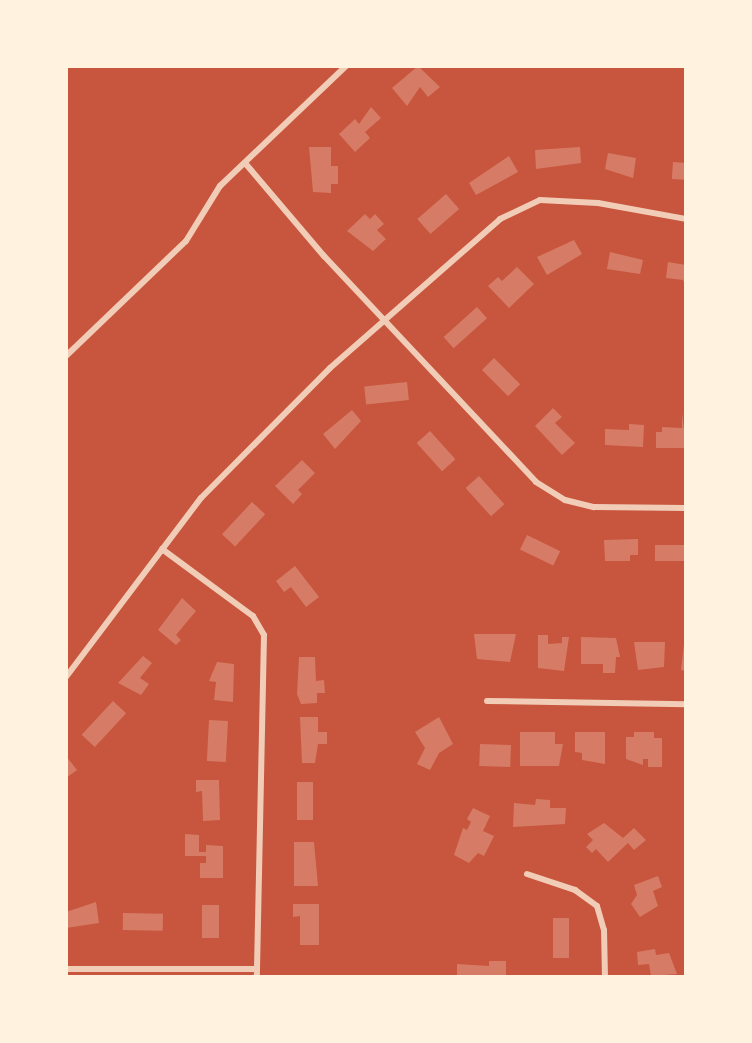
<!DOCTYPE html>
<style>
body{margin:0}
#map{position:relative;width:752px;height:1043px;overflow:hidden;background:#c8553d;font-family:"Noto Sans",sans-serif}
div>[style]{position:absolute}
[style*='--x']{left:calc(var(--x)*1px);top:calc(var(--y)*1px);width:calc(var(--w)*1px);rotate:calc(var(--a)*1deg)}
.building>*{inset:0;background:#d67c66;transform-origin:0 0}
.minor>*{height:6px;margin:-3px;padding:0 3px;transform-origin:3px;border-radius:3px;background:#f1ccb7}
span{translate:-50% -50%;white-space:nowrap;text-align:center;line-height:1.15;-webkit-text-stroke:7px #fff3e0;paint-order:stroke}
.frame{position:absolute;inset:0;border:68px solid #fff3e0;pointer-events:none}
</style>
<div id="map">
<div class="building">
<div style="clip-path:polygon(418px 66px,440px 87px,428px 97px,420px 87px,407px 106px,392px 88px)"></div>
<div style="clip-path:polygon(371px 107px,381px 118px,365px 132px,370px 138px,355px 152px,339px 134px,355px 119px,359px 124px)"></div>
<div style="clip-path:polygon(309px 147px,331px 147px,331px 166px,338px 166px,338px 184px,331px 184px,331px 193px,313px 192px)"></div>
<div style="clip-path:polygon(580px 147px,581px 163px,536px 169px,535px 150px)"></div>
<div style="clip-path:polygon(608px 153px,636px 158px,633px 178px,605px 169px)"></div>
<div style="clip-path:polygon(509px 156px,518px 172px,476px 195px,469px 183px)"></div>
<div style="left:673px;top:162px;width:13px;height:17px;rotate:4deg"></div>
<div style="left:446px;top:194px;width:20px;height:38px;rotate:49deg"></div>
<div style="clip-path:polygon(365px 214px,370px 219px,375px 214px,384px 224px,377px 230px,386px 239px,373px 251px,347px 231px)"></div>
<div style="clip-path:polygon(574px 240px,582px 254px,547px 275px,537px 257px)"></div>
<div style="clip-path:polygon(610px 252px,643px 260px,640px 274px,607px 269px)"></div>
<div style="clip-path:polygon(668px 262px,686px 265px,686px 288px,683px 280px,666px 278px)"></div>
<div style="clip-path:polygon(517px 267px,534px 284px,509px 308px,488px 286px,498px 277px,502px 281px)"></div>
<div style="left:477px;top:307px;width:15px;height:45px;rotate:48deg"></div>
<div style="left:494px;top:358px;width:37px;height:17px;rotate:45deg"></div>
<div style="left:407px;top:382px;width:18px;height:43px;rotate:84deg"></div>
<div style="clip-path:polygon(553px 408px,562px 417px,555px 423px,575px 443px,562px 455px,535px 426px)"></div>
<div style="clip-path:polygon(352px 410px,361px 421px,335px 449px,323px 434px)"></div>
<div style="clip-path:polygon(682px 413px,686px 448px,656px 448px,656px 432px,662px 432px,662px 427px,682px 428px)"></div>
<div style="clip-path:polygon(629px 424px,644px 425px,643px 447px,605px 445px,605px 429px,629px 430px)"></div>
<div style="left:430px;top:431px;width:38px;height:18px;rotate:48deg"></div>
<div style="clip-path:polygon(302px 460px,315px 473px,298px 490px,302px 494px,293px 504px,275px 486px)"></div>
<div style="left:479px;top:476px;width:38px;height:18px;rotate:48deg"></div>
<div style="left:252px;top:502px;width:18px;height:44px;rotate:43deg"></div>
<div style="left:527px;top:535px;width:37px;height:16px;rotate:26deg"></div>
<div style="clip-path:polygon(638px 539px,638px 555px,630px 555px,630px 561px,605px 561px,604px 540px)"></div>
<div style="left:655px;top:545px;width:31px;height:16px"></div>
<div style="clip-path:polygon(295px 566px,319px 597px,306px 607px,291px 587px,284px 592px,276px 581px)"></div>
<div style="clip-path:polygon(182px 598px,196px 611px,176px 635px,181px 640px,176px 645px,158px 630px)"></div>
<div style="clip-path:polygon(474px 634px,516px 634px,510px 662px,477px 659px)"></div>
<div style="clip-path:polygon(538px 635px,548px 635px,548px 644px,562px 643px,562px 637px,569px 637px,564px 671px,538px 668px)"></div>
<div style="clip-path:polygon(581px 637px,616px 638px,620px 657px,616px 657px,615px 673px,603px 673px,603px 664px,581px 664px)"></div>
<div style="clip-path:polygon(634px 642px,665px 642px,664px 667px,638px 670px)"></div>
<div style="clip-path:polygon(684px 644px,686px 644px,686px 671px,681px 670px)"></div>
<div style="clip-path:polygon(143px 656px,152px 663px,140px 678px,149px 684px,141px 695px,118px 683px)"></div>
<div style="clip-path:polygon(299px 657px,315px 657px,316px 681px,324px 680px,325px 693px,317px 693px,317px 703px,301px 704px,297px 694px)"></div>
<div style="clip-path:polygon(217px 662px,234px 664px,233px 702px,214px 700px,216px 682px,209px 681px)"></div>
<div style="left:113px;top:701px;width:18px;height:46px;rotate:43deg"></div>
<div style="clip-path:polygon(300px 717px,318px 717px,318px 732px,327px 732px,327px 744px,318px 744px,315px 763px,302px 763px)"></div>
<div style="clip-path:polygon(439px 717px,453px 744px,439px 753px,430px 770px,417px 764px,425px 748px,415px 732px)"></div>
<div style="left:209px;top:720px;width:19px;height:41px;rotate:3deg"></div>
<div style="clip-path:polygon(520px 732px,555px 732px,555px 744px,563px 744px,559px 766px,520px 766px)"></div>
<div style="clip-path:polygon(575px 732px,605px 732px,605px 764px,582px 760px,582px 753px,575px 752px)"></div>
<div style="clip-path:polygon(634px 732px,654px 732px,654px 738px,662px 738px,662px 767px,648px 767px,648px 759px,643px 759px,643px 765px,626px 759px,626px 737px,634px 737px)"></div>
<div style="left:480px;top:744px;width:31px;height:22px;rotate:2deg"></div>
<div style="clip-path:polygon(66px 756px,77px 770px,66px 778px)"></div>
<div style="clip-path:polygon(196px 780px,219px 780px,220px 820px,203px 821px,202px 791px,196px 792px)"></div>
<div style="left:297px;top:782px;width:16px;height:38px"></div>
<div style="clip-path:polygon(536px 799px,550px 800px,550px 808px,566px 808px,565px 824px,513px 827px,514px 803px,535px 805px)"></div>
<div style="clip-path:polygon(473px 808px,490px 816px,483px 831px,494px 836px,484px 856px,478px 853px,469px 863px,454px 855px,463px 828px,467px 830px,471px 822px,467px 819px)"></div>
<div style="clip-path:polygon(604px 823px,623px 838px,634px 828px,646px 840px,634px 850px,628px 843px,608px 862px,596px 849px,592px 853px,586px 847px,593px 840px,587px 834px)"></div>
<div style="clip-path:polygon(185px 834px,199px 835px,199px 852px,206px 852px,206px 845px,223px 846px,223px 878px,200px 878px,200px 863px,206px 863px,206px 856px,185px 856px)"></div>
<div style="clip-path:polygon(294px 842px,314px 842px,318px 886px,294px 886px)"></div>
<div style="clip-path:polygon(658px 876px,662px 887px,653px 891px,658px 906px,640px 917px,631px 904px,637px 895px,634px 885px)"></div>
<div style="clip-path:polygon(96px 902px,99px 923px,66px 928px,66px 912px)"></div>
<div style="clip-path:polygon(293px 904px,319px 904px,319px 945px,300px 945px,300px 916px,293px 917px)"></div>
<div style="left:202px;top:905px;width:17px;height:33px"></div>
<div style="left:123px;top:913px;width:40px;height:17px;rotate:1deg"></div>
<div style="left:553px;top:918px;width:16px;height:40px"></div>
<div style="clip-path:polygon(655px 949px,656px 955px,669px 953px,677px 974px,651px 976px,649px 964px,638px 965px,637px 952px)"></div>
<div style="clip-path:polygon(489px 961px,506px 961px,506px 976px,457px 976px,457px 964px,489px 966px)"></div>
</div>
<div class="minor">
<div style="--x:245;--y:163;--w:122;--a:49.7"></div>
<div style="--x:324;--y:256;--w:310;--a:46.8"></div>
<div style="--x:536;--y:482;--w:34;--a:32"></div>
<div style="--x:565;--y:500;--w:30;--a:14"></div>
<div style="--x:594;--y:507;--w:92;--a:0.6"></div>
<div style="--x:66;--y:356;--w:166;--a:-43.8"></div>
<div style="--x:186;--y:241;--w:65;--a:-58.3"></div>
<div style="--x:220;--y:186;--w:174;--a:-43.6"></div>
<div style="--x:162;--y:549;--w:113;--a:36.4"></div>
<div style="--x:253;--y:616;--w:22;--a:60"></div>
<div style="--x:264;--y:635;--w:341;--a:91.2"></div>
<div style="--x:66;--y:677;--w:224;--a:-53"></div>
<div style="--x:201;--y:498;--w:183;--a:-45.2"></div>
<div style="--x:330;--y:368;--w:226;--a:-41.2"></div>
<div style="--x:500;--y:219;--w:44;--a:-25.4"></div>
<div style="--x:540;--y:200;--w:58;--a:3"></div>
<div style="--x:598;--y:203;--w:89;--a:10.3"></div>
<div style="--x:487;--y:701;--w:199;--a:0.9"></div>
<div style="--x:527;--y:874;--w:51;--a:18.4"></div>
<div style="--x:575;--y:890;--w:27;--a:36"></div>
<div style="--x:597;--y:906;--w:25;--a:74"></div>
<div style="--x:604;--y:930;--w:46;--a:88.8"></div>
<div style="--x:66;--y:969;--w:191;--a:0"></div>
</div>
<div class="frame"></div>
</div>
